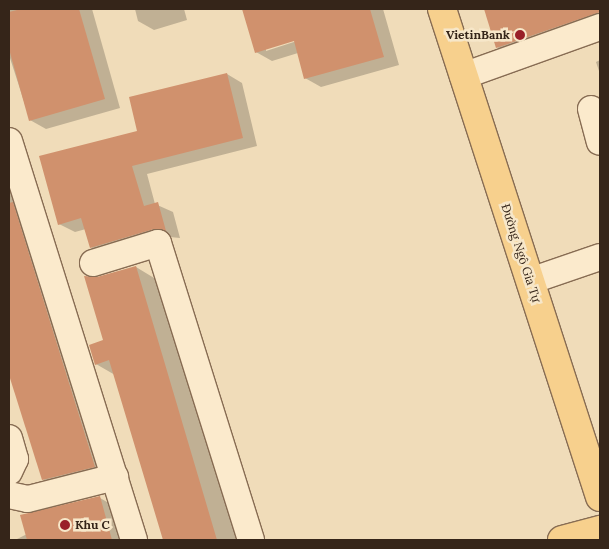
<!DOCTYPE html>
<meta charset="utf-8">
<style>
body{margin:0}
#map{position:relative;width:609px;height:549px;overflow:hidden;background:#f0dcb9;font-family:Lora,serif}
div>[style]{position:absolute}
[style*='--x']{left:calc(var(--x)*1px);top:calc(var(--y)*1px);width:calc(var(--w)*1px);rotate:calc(var(--a)*1deg)}
.shadow>*{inset:0;background:#0003}
.building>*{inset:0;background:#d0916d}
.roads{filter:drop-shadow(1px 0 #876c53) drop-shadow(-1px 0 #876c53) drop-shadow(0 1px #876c53) drop-shadow(0 -1px #876c53)}
.minor>*{height:26px;margin:-13px;padding:0 13px;transform-origin:13px;border-radius:13px;background:#fbeacc}
.major>*{height:28px;margin:-14px;padding:0 14px;transform-origin:14px;border-radius:14px;background:#f7d08d}
.dots>*{width:14px;height:14px;translate:-50% -50%;box-sizing:border-box;border:2px solid #f7e7c9;border-radius:50%}
span{translate:-50% -50%;white-space:nowrap;text-align:center;line-height:1.15;-webkit-text-stroke:5px #f7e7c9;paint-order:stroke}
.poi-label{font-size:12px;color:#352519;font-weight:700}
.right{translate:-100% -50%;text-align:right}
.left{translate:0 -50%;text-align:left}
.street-label{font-size:12px;color:#352519}
.frame{position:absolute;inset:0;border:10px solid #352519;pointer-events:none}
</style>
<div id="map">
<div class="shadow">
<div style="clip-path:polygon(9px 9px,92px 9px,120px 108px,46px 129px,30px 120px,9px 55px)"></div>
<div style="clip-path:polygon(135px 9px,184px 9px,187px 20px,154px 30px,138px 21px)"></div>
<div style="clip-path:polygon(evenodd,243px 9px,383px 9px,399px 65px,321px 87px,305px 78px,298px 53px,272px 61px,256px 52px,243px 9px,299px 38px,300px 40px,266px 51px,266px 48px,299px 38px)"></div>
<div style="clip-path:polygon(485px 9px,600px 9px,600px 30px,517px 59px,497px 47px)"></div>
<div style="clip-path:polygon(600px 60px,600px 74px,596px 62px)"></div>
<div style="clip-path:polygon(227px 74px,242px 83px,257px 146px,147px 174px,155px 204px,173px 212px,180px 238px,170px 237px,106px 256px,91px 247px,86px 229px,75px 232px,59px 224px,139px 132px)"></div>
<div style="clip-path:polygon(9px 171px,105px 472px,54px 485px,43px 479px,9px 372px)"></div>
<div style="clip-path:polygon(136px 267px,159px 281px,237px 540px,164px 540px,115px 375px,96px 364px,105px 341px,98px 279px)"></div>
<div style="clip-path:polygon(100px 498px,123px 511px,130px 540px,15px 540px)"></div>
</div>
<div class="building">
<div style="clip-path:polygon(21px 9px,79px 9px,105px 99px,29px 121px,9px 49px,9px 12px)"></div>
<div style="clip-path:polygon(242px 9px,370px 9px,384px 57px,304px 79px,294px 41px,255px 53px)"></div>
<div style="clip-path:polygon(484px 9px,600px 9px,600px 12px,496px 48px)"></div>
<div style="clip-path:polygon(227px 73px,243px 138px,132px 166px,144px 206px,158px 202px,166px 231px,154px 229px,90px 248px,81px 218px,58px 225px,39px 156px,137px 131px,129px 97px)"></div>
<div style="clip-path:polygon(13px 202px,95px 467px,42px 480px,9px 375px,9px 203px)"></div>
<div style="clip-path:polygon(136px 266px,217px 540px,163px 540px,109px 360px,95px 365px,89px 345px,103px 340px,84px 276px,97px 277px)"></div>
<div style="clip-path:polygon(100px 496px,112px 540px,27px 540px,20px 515px)"></div>
</div>
<div class="roads">
<div class="minor">
<div style="--x:463;--y:76;--w:145;--a:-19.7"></div>
<div style="--x:591;--y:109;--w:34;--a:75"></div>
<div style="--x:9;--y:141;--w:418;--a:72.6"></div>
<div style="--x:93;--y:263;--w:68;--a:-17.1"></div>
<div style="--x:158;--y:243;--w:311;--a:72.6"></div>
<div style="--x:530;--y:281;--w:74;--a:-18.9"></div>
<div style="--x:9;--y:438;--w:22;--a:74"></div>
<div style="--x:15;--y:459;--w:14;--a:115"></div>
<div style="--x:9;--y:495;--w:19;--a:12"></div>
<div style="--x:28;--y:499;--w:90;--a:-14.2"></div>
</div>
<div class="major">
<div style="--x:442;--y:9;--w:513;--a:72.06"></div>
<div style="--x:562;--y:540;--w:39;--a:-15"></div>
</div>
</div>
<div class="dots">
<div style="left:520px;top:35px;background:#992028"></div>
<div style="left:65px;top:525px;background:#992028"></div>
</div>
<div class="poi-label">
<span class="right" style="left:510px;top:35px">VietinBank</span>
<span class="left" style="left:75px;top:525px">Khu C</span>
</div>
<div class="street-label">
<span style="left:521px;top:253px;rotate:72deg">Đường Ngô Gia Tự</span>
</div>
<div class="frame"></div>
</div>
